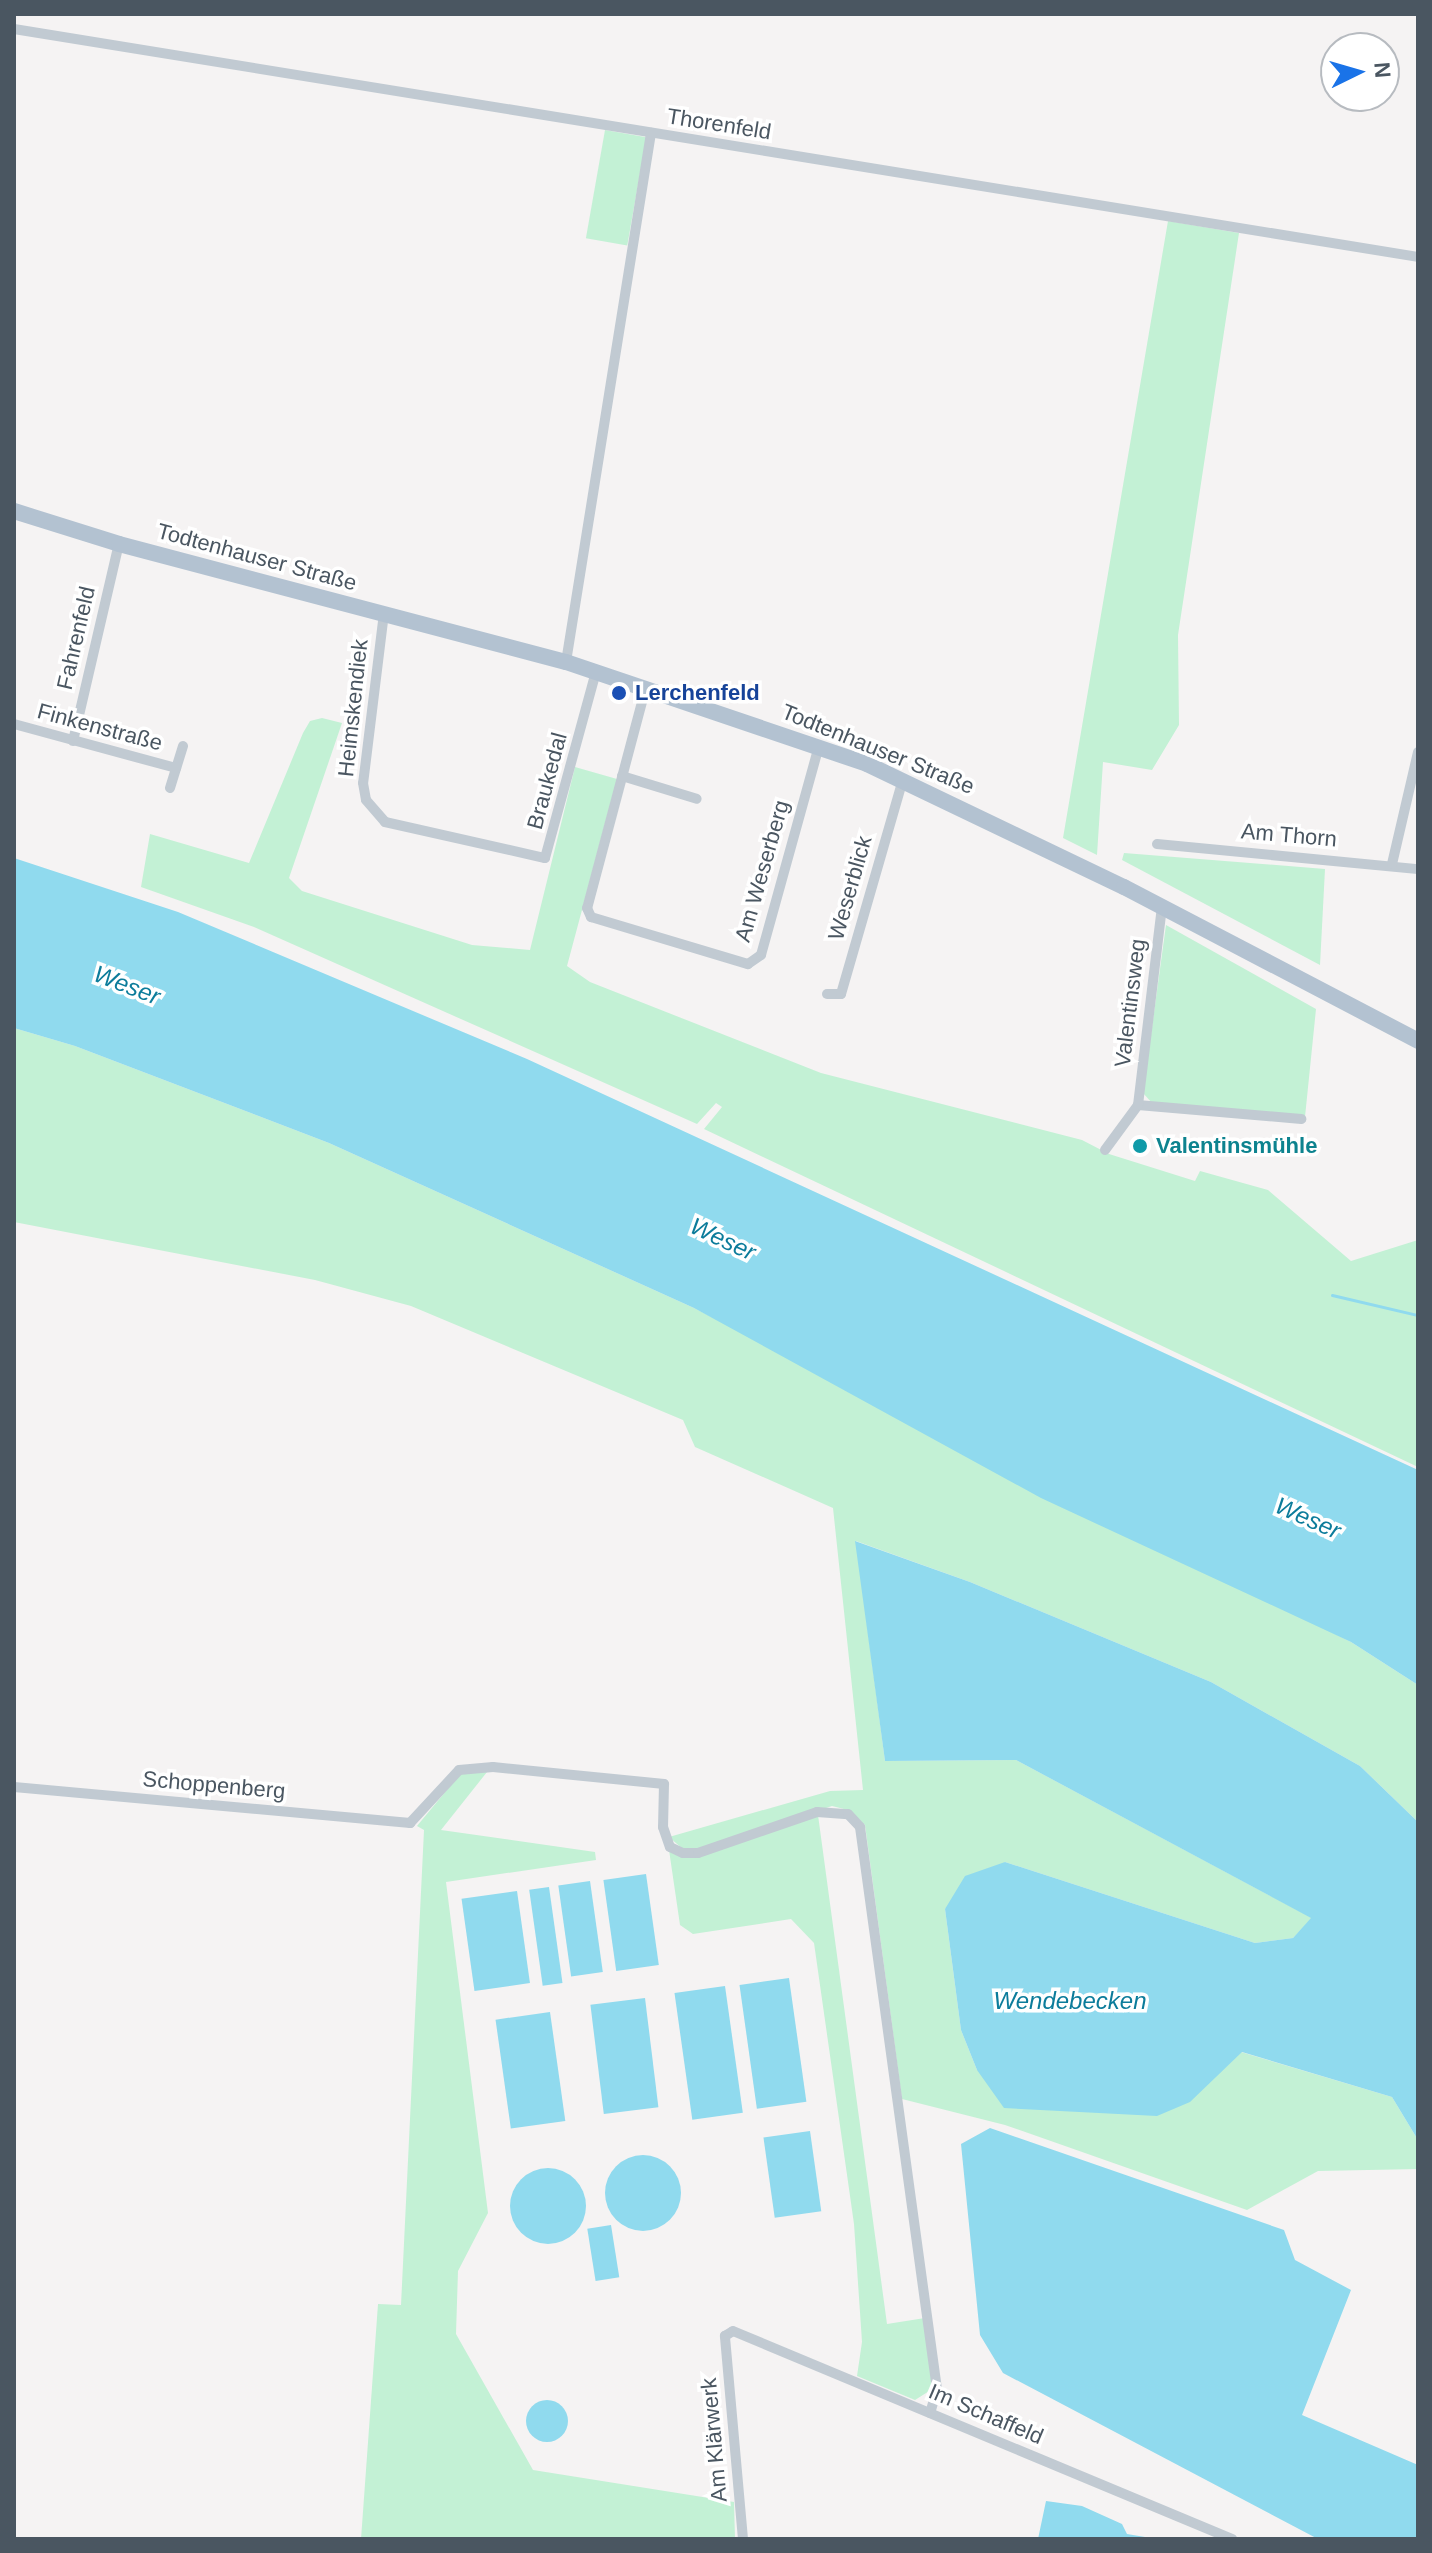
<!DOCTYPE html>
<meta charset="utf-8">
<style>
body{margin:0}
#map{position:relative;width:1432px;height:2553px;overflow:hidden;background:#f5f3f3;font-family:Helvetica,sans-serif}
div>[style]{position:absolute}
[style*='--x']{left:calc(var(--x)*1px);top:calc(var(--y)*1px);width:calc(var(--w)*1px);rotate:calc(var(--a)*1deg)}
.green>*{inset:0;background:#c3f1d5;transform-origin:0 0}
.water>*{inset:0;background:#90daee;transform-origin:0 0}
.round{border-radius:50%}
.stream>*{height:3px;margin:-1.5px;padding:0 1.5px;transform-origin:1.5px;border-radius:1.5px;background:#90daee}
.minor>*{height:10px;margin:-5px;padding:0 5px;transform-origin:5px;border-radius:5px;background:#c1cad2}
.primary>*{height:16px;margin:-8px;padding:0 8px;transform-origin:8px;border-radius:8px;background:#b3c2d1}
.dots>*{width:22px;height:22px;translate:-50% -50%;box-sizing:border-box;border:4px solid #fff;border-radius:50%}
span{translate:-50% -50%;white-space:nowrap;text-align:center;line-height:1.15;-webkit-text-stroke:7px #fff;paint-order:stroke}
.street-label{font-size:22px;color:#4a5661}
.transit-label{font-size:22px;color:#164399;font-weight:700}
.left{translate:0 -50%;text-align:left}
.culture-label{font-size:22px;color:#0d838f;font-weight:700}
.water-label{font-size:24px;color:#0c7c9b;font-style:italic}
.frame{position:absolute;inset:0;border:16px solid #4a5661;pointer-events:none}
.north{position:absolute;left:1320px;top:32px;width:80px;height:80px;box-sizing:border-box;background:#fff;border:2px solid #b7bbc0;border-radius:50%;rotate:85deg;font-size:22px;font-weight:700;line-height:32px;text-align:center;color:#4a5661}
.north::after{content:'';display:block;margin:auto;width:28px;height:36px;background:#1a73e8;clip-path:polygon(50% 0,100% 100%,50% 72%,0 100%)}
</style>
<div id="map">
<div class="green">
<div style="left:605px;top:130px;width:42px;height:110px;rotate:10deg"></div>
<div style="clip-path:polygon(1168px 221px,1239px 233px,1178px 635px,1179px 725px,1152px 770px,1103px 762px,1097px 855px,1063px 838px)"></div>
<div style="clip-path:polygon(322px 718px,342px 723px,289px 878px,302px 891px,472px 945px,530px 950px,575px 767px,617px 779px,567px 966px,590px 982px,821px 1073px,1082px 1140px,1109px 1154px,1195px 1181px,1200px 1171px,1268px 1190px,1351px 1261px,1418px 1240px,1418px 1467px,704px 1129px,722px 1107px,716px 1103px,697px 1124px,254px 927px,141px 887px,150px 834px,249px 863px,303px 733px,310px 721px)"></div>
<div style="clip-path:polygon(1124px 853px,1325px 869px,1320px 965px,1122px 860px)"></div>
<div style="clip-path:polygon(1166px 925px,1316px 1009px,1305px 1117px,1152px 1103px,1143px 1093px)"></div>
<div style="clip-path:polygon(14px 1028px,75px 1046px,329px 1143px,694px 1308px,1351px 1642px,1418px 1685px,1418px 1822px,1360px 1766px,1211px 1682px,970px 1582px,856px 1541px,885px 1761px,1016px 1760px,1312px 1918px,1293px 1938px,1255px 1943px,1005px 1862px,945px 1909px,961px 2030px,977px 2070px,1190px 2101px,1241px 2052px,1392px 2097px,1418px 2140px,1418px 2169px,1318px 2171px,1247px 2210px,1005px 2125px,902px 2099px,865px 1825px,848px 1810px,832px 1806px,699px 1850px,684px 1850px,669px 1837px,830px 1791px,863px 1790px,833px 1508px,695px 1447px,683px 1420px,411px 1306px,315px 1280px,14px 1222px)"></div>
<div style="clip-path:polygon(487px 1772px,441px 1830px,595px 1852px,596px 1860px,446px 1882px,488px 2213px,458px 2271px,456px 2334px,533px 2470px,734px 2502px,735px 2539px,361px 2539px,378px 2304px,401px 2305px,424px 1830px,417px 1826px,461px 1773px)"></div>
<div style="clip-path:polygon(818px 1815px,887px 2324px,925px 2318px,934px 2388px,915px 2400px,857px 2376px,862px 2342px,854px 2224px,814px 1943px,791px 1919px,693px 1934px,680px 1925px,669px 1850px,683px 1856px)"></div>
</div>
<div class="water">
<div style="clip-path:polygon(14px 858px,178px 912px,527px 1059px,1418px 1470px,1418px 1685px,1351px 1642px,1041px 1498px,694px 1308px,329px 1143px,75px 1046px,14px 1028px)"></div>
<div style="clip-path:polygon(855px 1541px,970px 1582px,1211px 1682px,1360px 1766px,1418px 1822px,1418px 2140px,1392px 2097px,1242px 2052px,1190px 2102px,1157px 2116px,1004px 2108px,977px 2070px,961px 2030px,945px 1909px,965px 1876px,1005px 1862px,1255px 1943px,1293px 1938px,1311px 1918px,1016px 1760px,885px 1761px)"></div>
<div style="left:646px;top:1874px;width:92px;height:43px;rotate:82deg"></div>
<div style="left:590px;top:1881px;width:92px;height:32px;rotate:82deg"></div>
<div style="left:549px;top:1887px;width:97px;height:20px;rotate:82deg"></div>
<div style="left:517px;top:1891px;width:93px;height:56px;rotate:82deg"></div>
<div style="left:789px;top:1978px;width:125px;height:50px;rotate:82deg"></div>
<div style="left:725px;top:1986px;width:128px;height:51px;rotate:82deg"></div>
<div style="left:645px;top:1998px;width:110px;height:55px;rotate:83deg"></div>
<div style="left:550px;top:2012px;width:110px;height:55px;rotate:82deg"></div>
<div style="clip-path:polygon(990px 2128px,1284px 2230px,1295px 2260px,1351px 2290px,1302px 2415px,1418px 2465px,1418px 2539px,1318px 2539px,1003px 2373px,980px 2335px,961px 2144px)"></div>
<div style="left:810px;top:2131px;width:81px;height:47px;rotate:82deg"></div>
<div class="round" style="left:605px;top:2155px;width:76px;height:76px"></div>
<div class="round" style="left:510px;top:2168px;width:76px;height:76px"></div>
<div style="left:611px;top:2225px;width:53px;height:24px;rotate:81deg"></div>
<div class="round" style="left:526px;top:2400px;width:42px;height:42px"></div>
<div style="clip-path:polygon(1046px 2501px,1082px 2506px,1122px 2524px,1127px 2534px,1157px 2539px,1038px 2539px)"></div>
</div>
<div class="stream">
<div style="--x:1332;--y:1295;--w:87;--a:13.2"></div>
</div>
<div class="minor">
<div style="--x:14;--y:29;--w:1422;--a:9.22"></div>
<div style="--x:384;--y:613;--w:171;--a:97"></div>
<div style="--x:363;--y:783;--w:17;--a:80"></div>
<div style="--x:366;--y:800;--w:29;--a:49"></div>
<div style="--x:385;--y:822;--w:164;--a:12.7"></div>
<div style="--x:545;--y:858;--w:193;--a:-74.7"></div>
<div style="--x:566;--y:662;--w:536;--a:-80.87"></div>
<div style="--x:646;--y:687;--w:229;--a:104.9"></div>
<div style="--x:587;--y:908;--w:10;--a:66"></div>
<div style="--x:591;--y:917;--w:164;--a:16.7"></div>
<div style="--x:748;--y:964;--w:16;--a:-35"></div>
<div style="--x:761;--y:955;--w:217;--a:-74.5"></div>
<div style="--x:14;--y:724;--w:168;--a:15.2"></div>
<div style="--x:73;--y:741;--w:202;--a:-76.9"></div>
<div style="--x:622;--y:776;--w:78;--a:17"></div>
<div style="--x:170;--y:788;--w:44;--a:-72.8"></div>
<div style="--x:1157;--y:844;--w:262;--a:5.5"></div>
<div style="--x:1392;--y:864;--w:115;--a:-76.9"></div>
<div style="--x:827;--y:994;--w:14;--a:0"></div>
<div style="--x:841;--y:994;--w:224;--a:-73.9"></div>
<div style="--x:1138;--y:1105;--w:164;--a:4.9"></div>
<div style="--x:1105;--y:1150;--w:56;--a:-53.7"></div>
<div style="--x:1138;--y:1105;--w:200;--a:-83.1"></div>
<div style="--x:14;--y:1787;--w:398;--a:5.2"></div>
<div style="--x:410;--y:1823;--w:72;--a:-47.2"></div>
<div style="--x:459;--y:1770;--w:34;--a:-5"></div>
<div style="--x:493;--y:1767;--w:172;--a:5.7"></div>
<div style="--x:664;--y:1784;--w:43;--a:91.3"></div>
<div style="--x:663;--y:1827;--w:21;--a:71"></div>
<div style="--x:670;--y:1847;--w:14;--a:25"></div>
<div style="--x:683;--y:1853;--w:15;--a:0"></div>
<div style="--x:698;--y:1853;--w:126;--a:-19"></div>
<div style="--x:817;--y:1812;--w:31;--a:4"></div>
<div style="--x:848;--y:1814;--w:18;--a:47"></div>
<div style="--x:860;--y:1827;--w:567;--a:82.2"></div>
<div style="--x:937;--y:2389;--w:25;--a:106"></div>
<div style="--x:743;--y:2539;--w:204;--a:-95.1"></div>
<div style="--x:725;--y:2336;--w:9;--a:-32"></div>
<div style="--x:733;--y:2331;--w:541;--a:22.63"></div>
</div>
<div class="primary">
<div style="--x:14;--y:511;--w:110;--a:17.4"></div>
<div style="--x:119;--y:544;--w:462;--a:14.8"></div>
<div style="--x:566;--y:662;--w:318;--a:18.7"></div>
<div style="--x:867;--y:764;--w:285;--a:25.6"></div>
<div style="--x:1124;--y:887;--w:332;--a:27.6"></div>
</div>
<div class="dots">
<div style="left:619px;top:693px;background:#1a4fb4"></div>
<div style="left:1140px;top:1146px;background:#0f9aa8"></div>
</div>
<div class="street-label">
<span style="left:719px;top:124px;rotate:9deg">Thorenfeld</span>
<span style="left:257px;top:557px;rotate:15deg">Todtenhauser Straße</span>
<span style="left:76px;top:638px;rotate:-77deg">Fahrenfeld</span>
<span style="left:353px;top:708px;rotate:-84deg">Heimskendiek</span>
<span style="left:100px;top:727px;rotate:15deg">Finkenstraße</span>
<span style="left:878px;top:749px;rotate:22deg">Todtenhauser Straße</span>
<span style="left:547px;top:781px;rotate:-75deg">Braukedal</span>
<span style="left:1289px;top:835px;rotate:5deg">Am Thorn</span>
<span style="left:762px;top:871px;rotate:-74deg">Am Weserberg</span>
<span style="left:850px;top:888px;rotate:-74deg">Weserblick</span>
<span style="left:1130px;top:1003px;rotate:-83deg">Valentinsweg</span>
<span style="left:214px;top:1785px;rotate:5deg">Schoppenberg</span>
<span style="left:986px;top:2414px;rotate:23deg">Im Schaffeld</span>
<span style="left:714px;top:2440px;rotate:-95deg">Am Klärwerk</span>
</div>
<div class="transit-label">
<span class="left" style="left:635px;top:693px">Lerchenfeld</span>
</div>
<div class="culture-label">
<span class="left" style="left:1156px;top:1146px">Valentinsmühle</span>
</div>
<div class="water-label">
<span style="left:127px;top:985px;rotate:21deg">Weser</span>
<span style="left:723px;top:1239px;rotate:25deg">Weser</span>
<span style="left:1308px;top:1518px;rotate:24deg">Weser</span>
<span style="left:1070px;top:2001px">Wendebecken</span>
</div>
<div class="frame"></div>
<div class="north">N</div>
</div>
